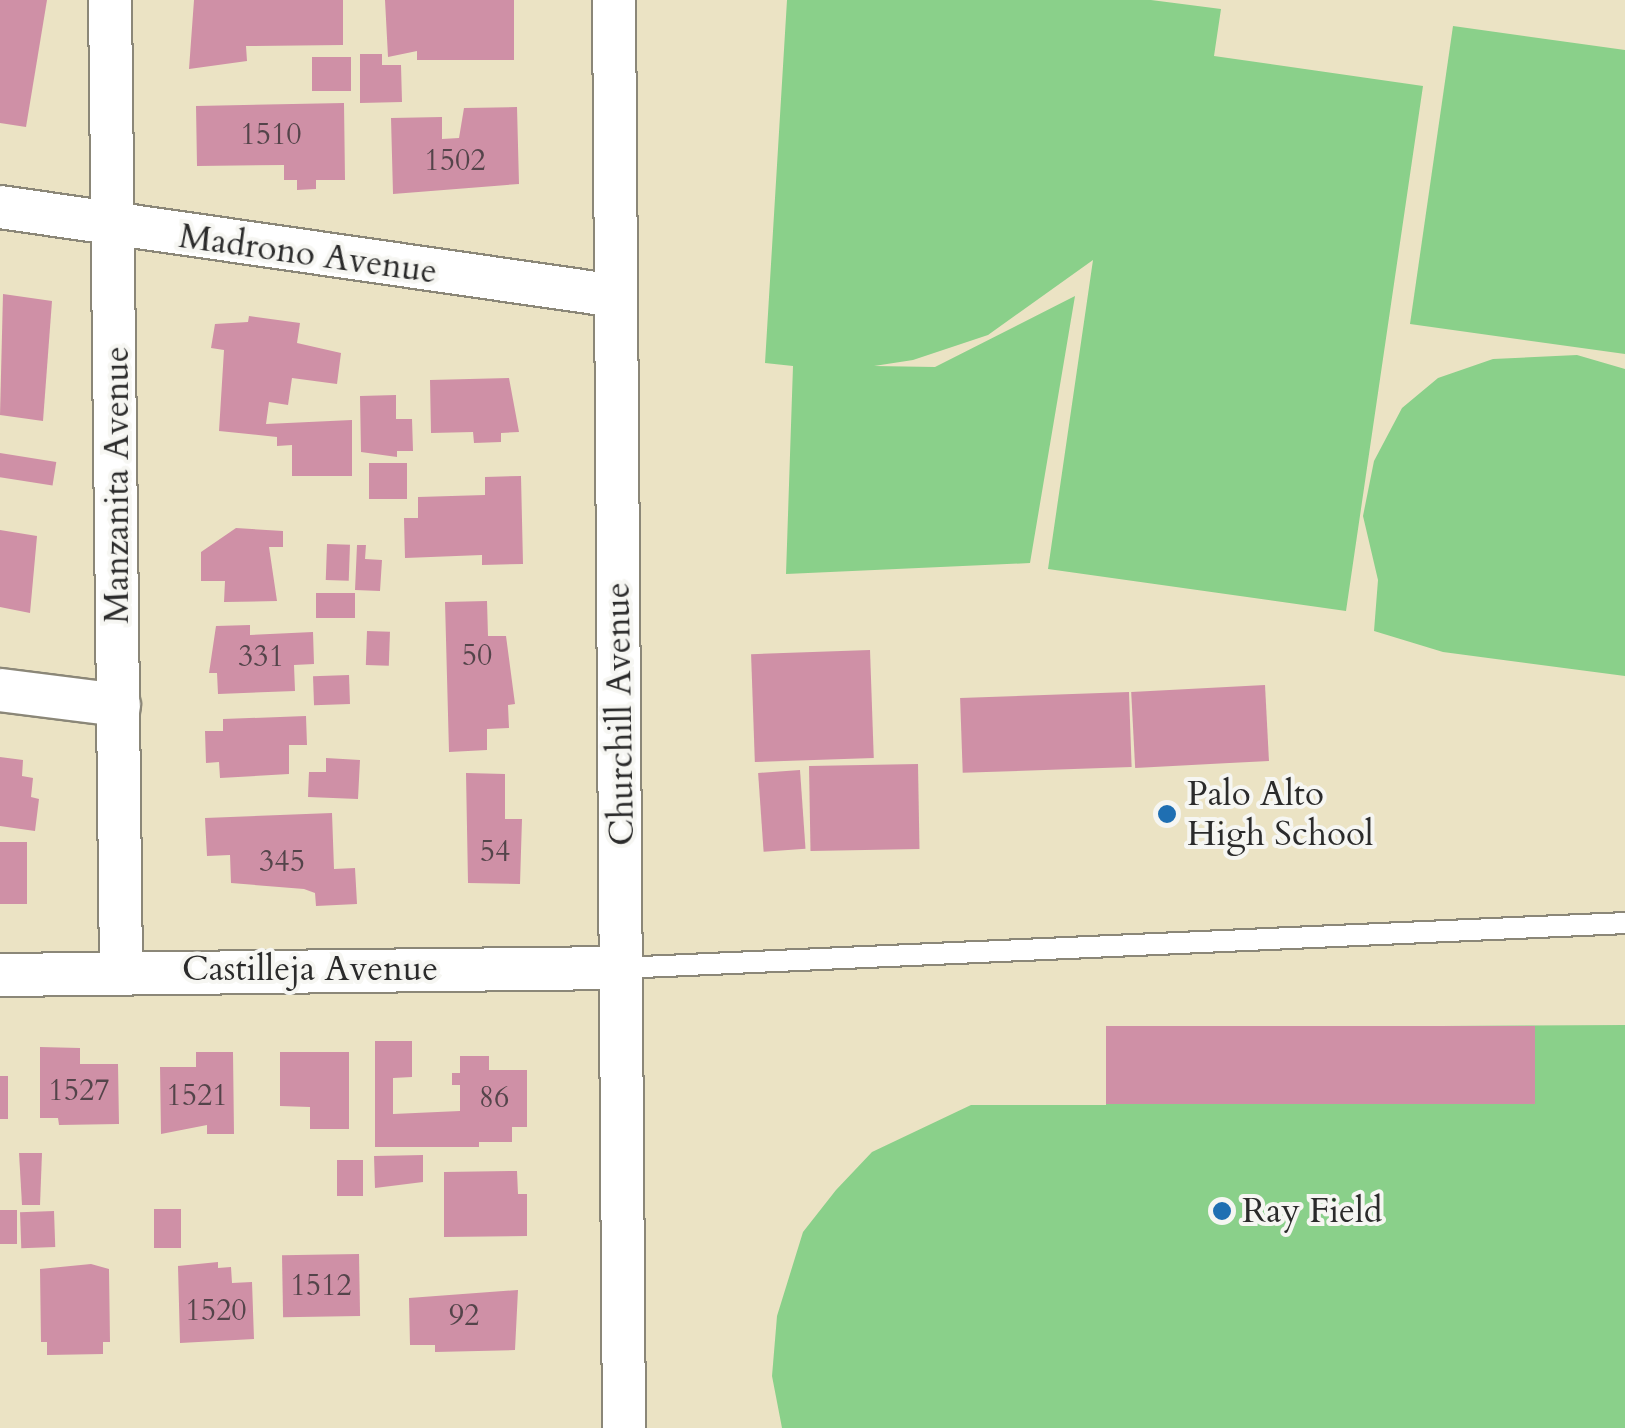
<!DOCTYPE html>
<style>
body{margin:0}
#map{position:relative;width:1625px;height:1428px;overflow:hidden;background:#ebe3c4;font-family:Cardo,serif}
div>[style]{position:absolute}
[style*='--x']{left:calc(var(--x)*1px);top:calc(var(--y)*1px);width:calc(var(--w)*1px);rotate:calc(var(--a)*1deg)}
.green>*{inset:0;background:#8ad08a}
.building>*{inset:0;background:#cf90a6;transform-origin:0 0}
.roads{filter:drop-shadow(2px 0 #8b8778) drop-shadow(-2px 0 #8b8778) drop-shadow(0 2px #8b8778) drop-shadow(0 -2px #8b8778)}
.lane>*{height:20px;margin:-10px;padding:0 10px;transform-origin:10px;border-radius:10px;background:#fff}
.street>*{height:42px;margin:-21px;padding:0 21px;transform-origin:21px;border-radius:21px;background:#fff}
.dots>*{width:28px;height:28px;translate:-50% -50%;box-sizing:border-box;border:5px solid #f6f6f2;border-radius:50%}
span{translate:-50% -50%;white-space:nowrap;text-align:center;line-height:1.15;-webkit-text-stroke:8px #f6f6f2;paint-order:stroke}
.number-label{font-size:30px;color:#54444a}
.number-label span{-webkit-text-stroke-width:0}
.street-label{font-size:35px;color:#2b2b2b}
.poi-label{font-size:35px;color:#2b2b2b}
.left{translate:0 -50%;text-align:left}
</style>
<div id="map">
<div class="green">
<div style="clip-path:polygon(787px 0,1151px 0,1221px 9px,1214px 56px,1423px 86px,1346px 611px,1048px 569px,1093px 260px,988px 335px,913px 360px,874px 366px,935px 367px,1075px 296px,1030px 563px,786px 574px,793px 366px,765px 363px)"></div>
<div style="clip-path:polygon(1453px 26px,1625px 50px,1625px 354px,1410px 324px)"></div>
<div style="clip-path:polygon(1577px 355px,1625px 369px,1625px 676px,1443px 652px,1374px 631px,1378px 580px,1363px 516px,1374px 461px,1402px 408px,1438px 378px,1493px 359px)"></div>
<div style="clip-path:polygon(1625px 1025px,1625px 1428px,782px 1428px,772px 1376px,777px 1316px,803px 1232px,836px 1190px,872px 1152px,971px 1105px,1106px 1105px,1106px 1028px)"></div>
</div>
<div class="building">
<div style="clip-path:polygon(0 0,47px 0,26px 127px,0 123px)"></div>
<div style="clip-path:polygon(194px 0,343px 0,343px 45px,246px 46px,247px 61px,189px 69px)"></div>
<div style="clip-path:polygon(385px 0,514px 0,514px 60px,417px 60px,417px 51px,388px 57px)"></div>
<div style="clip-path:polygon(360px 54px,382px 54px,382px 65px,401px 65px,402px 102px,360px 103px)"></div>
<div style="left:312px;top:57px;width:39px;height:34px"></div>
<div style="clip-path:polygon(344px 103px,345px 180px,316px 180px,316px 189px,297px 190px,297px 180px,284px 180px,284px 165px,197px 166px,196px 106px)"></div>
<div style="clip-path:polygon(517px 107px,519px 184px,393px 194px,391px 118px,442px 117px,442px 139px,459px 138px,464px 108px)"></div>
<div style="clip-path:polygon(3px 294px,52px 301px,43px 421px,0 415px)"></div>
<div style="clip-path:polygon(249px 316px,300px 323px,297px 343px,341px 353px,337px 384px,292px 378px,288px 405px,269px 402px,266px 424px,352px 420px,352px 476px,292px 476px,292px 445px,277px 446px,277px 437px,219px 431px,224px 350px,211px 348px,215px 324px,248px 322px)"></div>
<div style="clip-path:polygon(509px 378px,519px 432px,501px 433px,501px 442px,474px 443px,473px 432px,431px 433px,430px 380px)"></div>
<div style="clip-path:polygon(396px 395px,396px 419px,412px 419px,413px 451px,397px 451px,397px 457px,361px 452px,360px 396px)"></div>
<div style="left:0;top:453px;width:57px;height:24px;rotate:9deg"></div>
<div style="left:407px;top:463px;width:36px;height:38px;rotate:90deg"></div>
<div style="clip-path:polygon(521px 476px,523px 564px,482px 565px,482px 555px,405px 558px,404px 518px,418px 518px,418px 497px,485px 495px,485px 477px)"></div>
<div style="clip-path:polygon(236px 528px,283px 531px,283px 547px,269px 547px,277px 601px,224px 602px,225px 581px,201px 581px,201px 552px)"></div>
<div style="clip-path:polygon(0 530px,37px 536px,30px 613px,0 607px)"></div>
<div style="left:327px;top:544px;width:23px;height:36px;rotate:2deg"></div>
<div style="clip-path:polygon(357px 545px,366px 545px,365px 559px,382px 560px,380px 591px,355px 590px)"></div>
<div style="left:355px;top:593px;width:25px;height:39px;rotate:90deg"></div>
<div style="clip-path:polygon(487px 601px,488px 636px,506px 636px,515px 704px,508px 705px,509px 728px,487px 729px,487px 750px,449px 752px,445px 602px)"></div>
<div style="clip-path:polygon(250px 625px,250px 635px,313px 632px,314px 664px,294px 665px,295px 691px,218px 694px,217px 673px,209px 673px,216px 626px)"></div>
<div style="left:367px;top:631px;width:23px;height:34px;rotate:2deg"></div>
<div style="left:870px;top:650px;width:108px;height:119px;rotate:88deg"></div>
<div style="left:349px;top:675px;width:29px;height:36px;rotate:88deg"></div>
<div style="left:1265px;top:685px;width:76px;height:134px;rotate:87deg"></div>
<div style="left:1129px;top:692px;width:75px;height:169px;rotate:88deg"></div>
<div style="clip-path:polygon(306px 716px,307px 745px,289px 745px,289px 774px,220px 778px,219px 762px,206px 763px,205px 731px,223px 731px,223px 719px)"></div>
<div style="clip-path:polygon(0 757px,23px 760px,22px 776px,33px 778px,31px 797px,39px 799px,35px 831px,0 826px)"></div>
<div style="clip-path:polygon(326px 758px,360px 760px,358px 799px,308px 797px,309px 772px,326px 772px)"></div>
<div style="left:918px;top:764px;width:85px;height:109px;rotate:89deg"></div>
<div style="left:800px;top:770px;width:79px;height:42px;rotate:86deg"></div>
<div style="clip-path:polygon(466px 773px,505px 774px,505px 819px,522px 819px,520px 884px,468px 883px)"></div>
<div style="clip-path:polygon(332px 813px,334px 869px,355px 868px,357px 904px,316px 906px,315px 893px,304px 889px,231px 883px,230px 855px,207px 856px,205px 818px)"></div>
<div style="left:0;top:842px;width:27px;height:62px"></div>
<div style="left:1535px;top:1026px;width:78px;height:429px;rotate:90deg"></div>
<div style="clip-path:polygon(375px 1041px,412px 1041px,412px 1077px,393px 1078px,393px 1114px,460px 1111px,460px 1085px,452px 1085px,452px 1073px,460px 1073px,460px 1056px,489px 1056px,489px 1070px,527px 1070px,527px 1127px,512px 1127px,512px 1142px,479px 1142px,479px 1147px,375px 1147px)"></div>
<div style="clip-path:polygon(40px 1047px,80px 1048px,80px 1064px,118px 1064px,119px 1124px,59px 1125px,58px 1118px,40px 1118px)"></div>
<div style="clip-path:polygon(196px 1052px,233px 1052px,234px 1134px,207px 1134px,207px 1125px,161px 1134px,160px 1067px,196px 1067px)"></div>
<div style="clip-path:polygon(280px 1052px,349px 1052px,349px 1129px,310px 1129px,310px 1107px,280px 1106px)"></div>
<div style="left:8px;top:1076px;width:43px;height:8px;rotate:90deg"></div>
<div style="clip-path:polygon(19px 1153px,42px 1153px,40px 1205px,22px 1205px)"></div>
<div style="clip-path:polygon(423px 1155px,423px 1182px,375px 1188px,374px 1156px)"></div>
<div style="left:337px;top:1160px;width:26px;height:36px"></div>
<div style="clip-path:polygon(517px 1171px,518px 1194px,527px 1194px,527px 1236px,444px 1237px,444px 1172px)"></div>
<div style="left:154px;top:1209px;width:27px;height:39px"></div>
<div style="left:0;top:1210px;width:17px;height:34px"></div>
<div style="left:54px;top:1211px;width:36px;height:34px;rotate:88deg"></div>
<div style="left:359px;top:1254px;width:62px;height:77px;rotate:89deg"></div>
<div style="clip-path:polygon(218px 1262px,218px 1268px,231px 1267px,232px 1283px,252px 1282px,254px 1339px,180px 1343px,178px 1266px)"></div>
<div style="clip-path:polygon(91px 1264px,109px 1269px,110px 1342px,103px 1342px,103px 1354px,47px 1355px,47px 1342px,41px 1342px,40px 1269px)"></div>
<div style="clip-path:polygon(518px 1290px,515px 1350px,435px 1352px,435px 1345px,410px 1345px,409px 1298px)"></div>
</div>
<div class="roads">
<div class="lane">
<div style="--x:620;--y:968;--w:1006;--a:-2.56"></div>
</div>
<div class="street">
<div style="--x:110;--y:0;--w:970;--a:89.35"></div>
<div style="--x:614;--y:0;--w:1428;--a:89.6"></div>
<div style="--x:0;--y:207;--w:622;--a:8.22"></div>
<div style="--x:0;--y:690;--w:120;--a:7.2"></div>
<div style="--x:0;--y:975;--w:620;--a:-0.65"></div>
</div>
</div>
<div class="dots">
<div style="left:1167px;top:814px;background:#1f6fb2"></div>
<div style="left:1222px;top:1211px;background:#1f6fb2"></div>
</div>
<div class="number-label">
<span style="left:271px;top:135px">1510</span>
<span style="left:455px;top:161px">1502</span>
<span style="left:477px;top:656px">50</span>
<span style="left:261px;top:657px">331</span>
<span style="left:495px;top:852px">54</span>
<span style="left:282px;top:862px">345</span>
<span style="left:79px;top:1091px">1527</span>
<span style="left:197px;top:1096px">1521</span>
<span style="left:494px;top:1098px">86</span>
<span style="left:321px;top:1286px">1512</span>
<span style="left:216px;top:1311px">1520</span>
<span style="left:464px;top:1316px">92</span>
</div>
<div class="street-label">
<span style="left:308px;top:254px;rotate:8deg">Madrono Avenue</span>
<span style="left:117px;top:485px;rotate:-90deg">Manzanita Avenue</span>
<span style="left:620px;top:714px;rotate:-91deg">Churchill Avenue</span>
<span style="left:310px;top:969px">Castilleja Avenue</span>
</div>
<div class="poi-label">
<span class="left" style="left:1187px;top:814px">Palo Alto<br>High School</span>
<span class="left" style="left:1242px;top:1211px">Ray Field</span>
</div>
</div>
